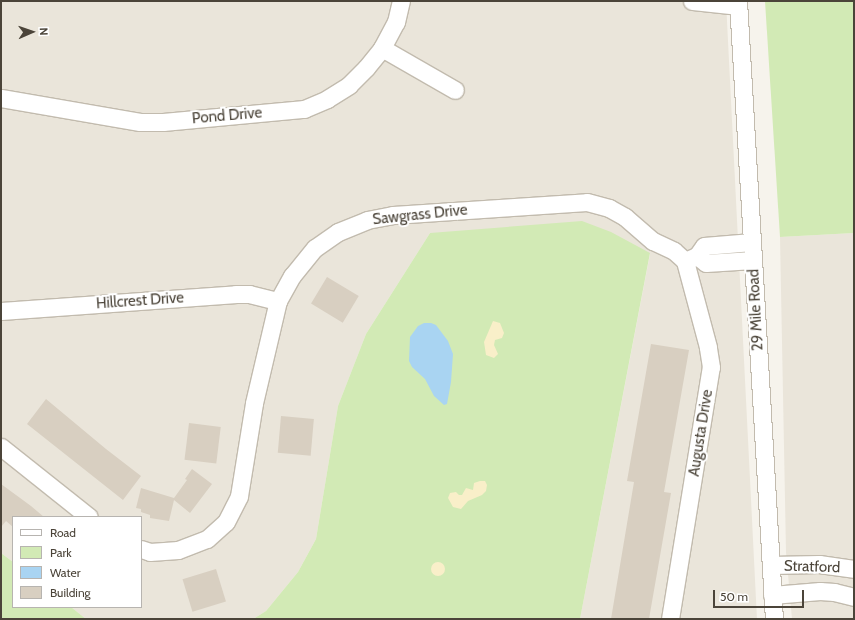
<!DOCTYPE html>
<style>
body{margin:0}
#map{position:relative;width:855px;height:620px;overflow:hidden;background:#f6f3ec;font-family:Cabin,sans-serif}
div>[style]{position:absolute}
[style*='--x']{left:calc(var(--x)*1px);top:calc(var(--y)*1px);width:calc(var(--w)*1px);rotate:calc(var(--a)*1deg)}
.residential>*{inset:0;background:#eae5da}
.green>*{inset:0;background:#d2eab5}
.sand>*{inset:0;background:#f9efc9}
.round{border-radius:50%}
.water>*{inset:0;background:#a9d4f2}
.building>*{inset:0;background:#d8cfc1;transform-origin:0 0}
.roads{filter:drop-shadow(1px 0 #c2bbae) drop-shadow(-1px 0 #c2bbae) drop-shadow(0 1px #c2bbae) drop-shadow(0 -1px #c2bbae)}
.minor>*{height:17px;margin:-8.5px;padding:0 8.5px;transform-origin:8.5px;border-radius:8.5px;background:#fff}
span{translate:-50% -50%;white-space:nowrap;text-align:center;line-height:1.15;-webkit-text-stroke:4px #fff;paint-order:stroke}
.street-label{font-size:15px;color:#4b4439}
.frame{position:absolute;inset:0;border:2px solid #4b4439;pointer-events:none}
.legend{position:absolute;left:12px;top:516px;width:130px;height:92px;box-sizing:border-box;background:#fff;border:1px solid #b7b4b0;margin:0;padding:5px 7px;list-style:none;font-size:12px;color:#4b4439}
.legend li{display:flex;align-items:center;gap:8px;height:20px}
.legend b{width:20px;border:1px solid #b7b4b0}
.north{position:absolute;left:12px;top:12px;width:40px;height:40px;-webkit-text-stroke:3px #fff;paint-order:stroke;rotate:88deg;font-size:11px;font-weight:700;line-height:16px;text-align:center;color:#4b4439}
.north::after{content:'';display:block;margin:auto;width:14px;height:18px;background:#4b4439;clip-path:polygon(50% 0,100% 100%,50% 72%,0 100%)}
.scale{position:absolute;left:713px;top:590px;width:91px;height:18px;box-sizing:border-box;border:2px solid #4b4439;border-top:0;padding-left:5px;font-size:12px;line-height:14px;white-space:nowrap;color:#4b4439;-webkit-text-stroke:3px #fff;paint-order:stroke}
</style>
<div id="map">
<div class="residential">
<div style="clip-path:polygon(1px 1px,726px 1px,757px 619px,580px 619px,650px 254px,430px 233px,366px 334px,338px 406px,316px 539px,298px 572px,266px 611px,253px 619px,86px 619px,71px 607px,141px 607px,141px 517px,13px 517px,13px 562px,1px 553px)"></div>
<div style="clip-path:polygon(854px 233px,854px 619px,792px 619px,786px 552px,780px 237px)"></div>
</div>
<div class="green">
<div style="clip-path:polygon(765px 1px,854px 1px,854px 233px,780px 237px)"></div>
<div style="clip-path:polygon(582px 221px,611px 232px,650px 253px,580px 619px,253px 619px,266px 611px,298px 572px,316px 539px,338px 406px,366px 334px,430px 233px)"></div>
<div style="clip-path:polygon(1px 553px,13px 562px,13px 607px,71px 607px,86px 619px,1px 619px)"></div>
</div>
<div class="sand">
<div style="clip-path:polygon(493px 321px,500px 323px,504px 333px,502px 338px,495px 340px,494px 345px,498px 354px,494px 358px,486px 355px,484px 342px)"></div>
<div style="clip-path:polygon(480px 481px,485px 481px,487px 485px,486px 491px,482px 495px,468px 501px,461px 509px,453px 507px,448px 498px,450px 493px,456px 492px,459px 495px,462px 495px,466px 488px,473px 490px,474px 483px)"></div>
<div class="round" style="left:431px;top:562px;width:14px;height:14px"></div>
</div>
<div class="water">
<div style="clip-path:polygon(424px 323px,431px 323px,436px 325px,448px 341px,453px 354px,451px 382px,447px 404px,444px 405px,434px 396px,425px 379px,412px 367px,409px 361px,410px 337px,418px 326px)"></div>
</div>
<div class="building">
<div style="left:327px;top:277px;width:37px;height:31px;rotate:31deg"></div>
<div style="clip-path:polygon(651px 344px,689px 350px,664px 492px,671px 493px,649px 619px,611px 619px,634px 482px,627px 481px)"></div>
<div style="clip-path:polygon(46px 399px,106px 449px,141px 476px,123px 500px,27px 424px)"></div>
<div style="left:281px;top:416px;width:33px;height:37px;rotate:5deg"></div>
<div style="left:189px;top:423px;width:32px;height:37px;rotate:7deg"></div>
<div style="clip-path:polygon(192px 469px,212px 484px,190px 513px,174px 500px,169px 521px,150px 518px,150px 515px,141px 512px,141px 509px,136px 508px,141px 488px,174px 498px,187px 480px,185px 479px)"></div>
<div style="clip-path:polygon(1px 484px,31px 506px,44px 517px,13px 517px,13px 527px,6px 521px,1px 527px)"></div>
<div style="left:216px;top:569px;width:34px;height:35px;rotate:73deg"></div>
</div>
<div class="roads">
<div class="minor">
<div style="--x:692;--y:1;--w:46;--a:6.2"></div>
<div style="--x:738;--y:1;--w:619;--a:86.67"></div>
<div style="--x:382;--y:48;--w:84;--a:29.9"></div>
<div style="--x:1;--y:98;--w:141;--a:9.8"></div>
<div style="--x:140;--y:122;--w:23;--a:0"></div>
<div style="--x:163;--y:122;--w:142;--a:-5.3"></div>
<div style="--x:304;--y:109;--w:25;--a:-23"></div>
<div style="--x:327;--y:99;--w:26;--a:-32"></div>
<div style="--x:349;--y:85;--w:24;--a:-45"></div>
<div style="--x:366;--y:68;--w:26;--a:-51"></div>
<div style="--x:382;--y:48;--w:30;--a:-62"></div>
<div style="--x:396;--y:22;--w:22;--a:-77"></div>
<div style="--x:697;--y:256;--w:11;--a:38"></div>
<div style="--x:706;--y:263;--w:47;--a:-3.7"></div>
<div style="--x:685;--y:261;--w:13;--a:-23"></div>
<div style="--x:697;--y:256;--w:12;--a:-55"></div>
<div style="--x:704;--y:246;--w:48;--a:-4.8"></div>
<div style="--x:1;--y:311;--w:236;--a:-4.1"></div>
<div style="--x:236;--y:294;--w:13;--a:0"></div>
<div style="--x:249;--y:294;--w:30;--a:14"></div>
<div style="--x:1;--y:447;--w:112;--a:38.5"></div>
<div style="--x:141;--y:549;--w:9;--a:18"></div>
<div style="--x:150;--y:552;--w:28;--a:-4"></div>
<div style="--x:178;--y:550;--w:31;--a:-21"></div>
<div style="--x:207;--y:539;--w:25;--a:-42"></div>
<div style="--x:226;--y:522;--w:29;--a:-63"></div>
<div style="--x:239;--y:496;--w:94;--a:-80.8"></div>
<div style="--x:254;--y:403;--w:105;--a:-76.8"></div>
<div style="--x:278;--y:301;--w:29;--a:-61"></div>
<div style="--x:292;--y:276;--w:36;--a:-51"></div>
<div style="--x:315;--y:248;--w:28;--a:-35"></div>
<div style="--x:338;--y:232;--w:31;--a:-22"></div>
<div style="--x:367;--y:220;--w:26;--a:-11"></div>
<div style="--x:393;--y:215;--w:194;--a:-3.8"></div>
<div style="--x:587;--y:202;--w:23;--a:15"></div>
<div style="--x:609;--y:208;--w:18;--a:29"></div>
<div style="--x:625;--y:217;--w:37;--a:41"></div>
<div style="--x:653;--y:241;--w:23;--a:25"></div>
<div style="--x:674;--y:251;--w:15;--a:42"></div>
<div style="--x:771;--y:565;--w:48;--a:-1.2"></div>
<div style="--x:819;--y:564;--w:35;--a:8"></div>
<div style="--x:772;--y:595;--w:48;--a:-4.8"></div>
<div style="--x:820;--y:591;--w:14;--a:4"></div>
<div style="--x:834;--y:592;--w:21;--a:14"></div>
<div style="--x:670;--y:619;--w:255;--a:-80.8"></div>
<div style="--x:711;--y:367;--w:20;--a:-99"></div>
<div style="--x:708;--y:347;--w:89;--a:-105"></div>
</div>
</div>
<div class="street-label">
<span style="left:227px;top:116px;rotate:-5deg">Pond Drive</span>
<span style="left:420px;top:215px;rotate:-6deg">Sawgrass Drive</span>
<span style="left:140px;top:301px;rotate:-4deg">Hillcrest Drive</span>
<span style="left:756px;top:310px;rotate:-93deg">29 Mile Road</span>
<span style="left:701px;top:433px;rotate:-81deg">Augusta Drive</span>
<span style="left:812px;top:567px;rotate:2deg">Stratford</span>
</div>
<div class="frame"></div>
<ul class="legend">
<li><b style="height:5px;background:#fff"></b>Road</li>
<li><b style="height:11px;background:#d2eab5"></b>Park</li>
<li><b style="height:11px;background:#a9d4f2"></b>Water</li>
<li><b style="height:11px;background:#d8cfc1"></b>Building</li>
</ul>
<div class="north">N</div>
<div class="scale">50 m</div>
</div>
